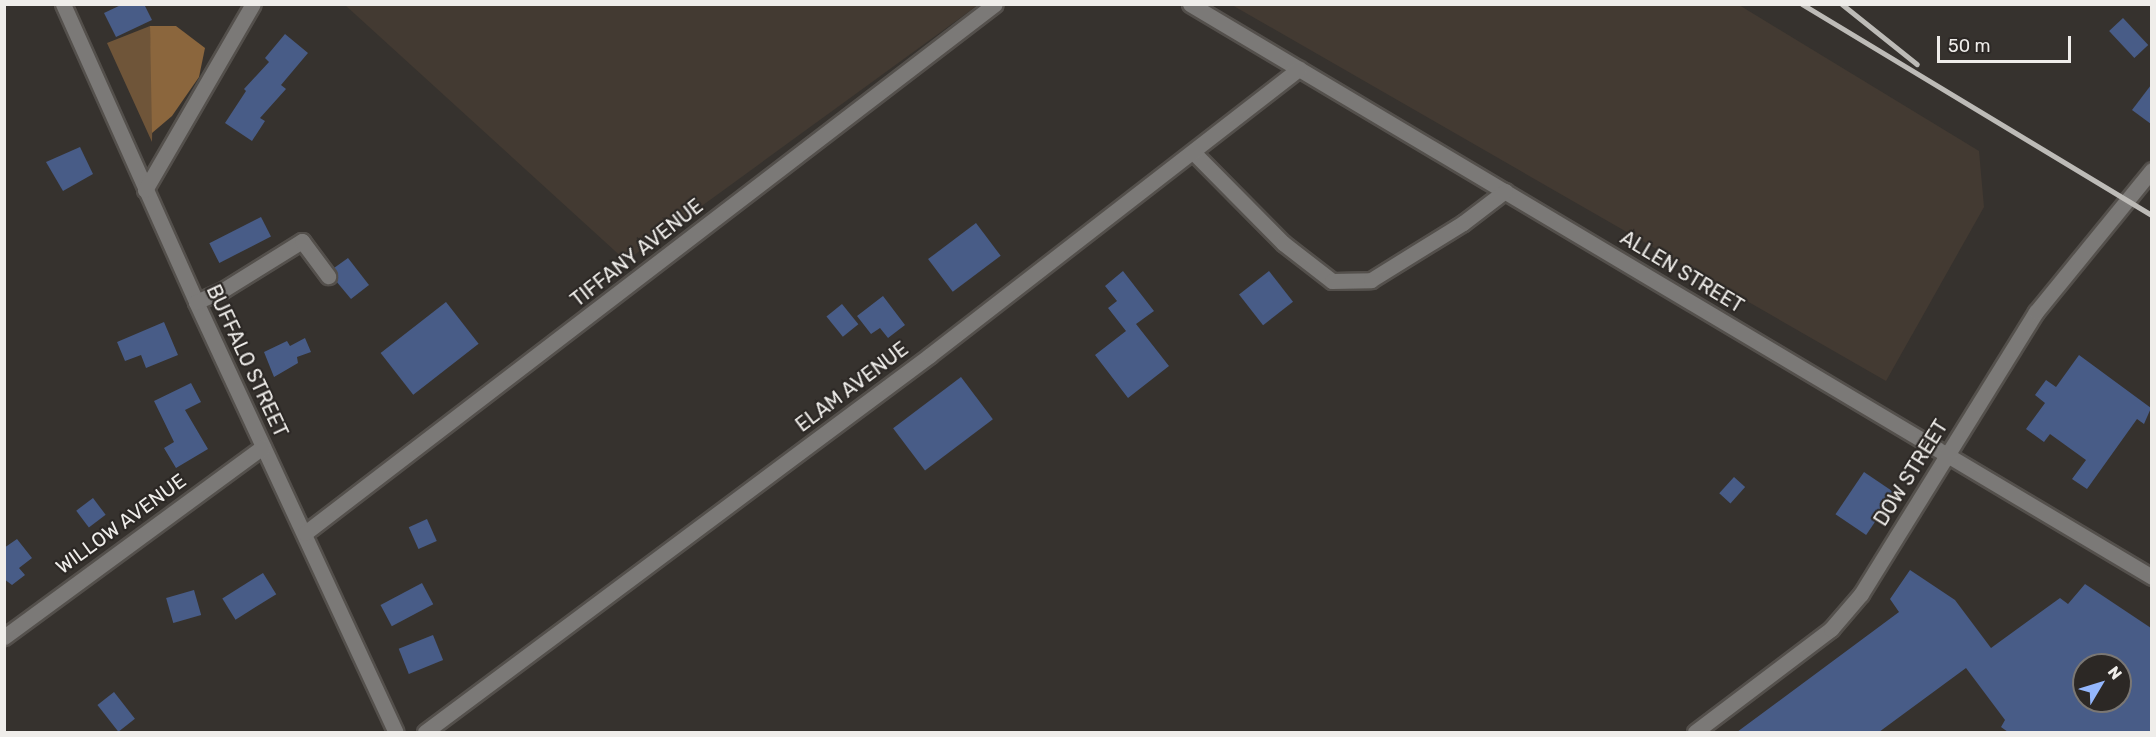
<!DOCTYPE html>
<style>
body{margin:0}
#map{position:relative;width:2156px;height:737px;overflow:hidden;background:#36322e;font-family:Rubik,sans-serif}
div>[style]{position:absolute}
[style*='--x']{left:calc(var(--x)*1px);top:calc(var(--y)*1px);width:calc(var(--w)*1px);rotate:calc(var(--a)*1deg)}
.built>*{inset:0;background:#433a32}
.green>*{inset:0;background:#6f5539}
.forest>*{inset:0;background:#8b663d}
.building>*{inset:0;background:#485c87;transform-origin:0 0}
.roads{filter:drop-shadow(2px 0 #54504c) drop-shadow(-2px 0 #54504c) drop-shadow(0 2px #54504c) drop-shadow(0 -2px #54504c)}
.minor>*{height:15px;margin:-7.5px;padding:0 7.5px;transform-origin:7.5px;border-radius:7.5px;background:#7b7977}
.rail>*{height:4.5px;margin:-2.25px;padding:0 2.25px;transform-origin:2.25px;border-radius:2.25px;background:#bdbbb7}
span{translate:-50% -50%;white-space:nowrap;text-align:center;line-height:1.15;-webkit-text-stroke:4.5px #2c2825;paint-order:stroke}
.street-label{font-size:20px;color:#efedea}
.frame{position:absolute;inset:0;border:6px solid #efedea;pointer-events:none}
.north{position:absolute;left:2072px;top:653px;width:60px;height:60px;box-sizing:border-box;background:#2c2825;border:2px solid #7a7774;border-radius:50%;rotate:52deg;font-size:16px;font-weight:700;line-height:24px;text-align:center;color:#efedea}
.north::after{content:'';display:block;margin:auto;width:21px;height:27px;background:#94b7fd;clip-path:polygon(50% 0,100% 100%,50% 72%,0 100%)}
.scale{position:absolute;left:1937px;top:36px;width:134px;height:27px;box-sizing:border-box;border:3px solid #efedea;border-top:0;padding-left:8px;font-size:18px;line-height:21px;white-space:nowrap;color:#efedea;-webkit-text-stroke:4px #2c2825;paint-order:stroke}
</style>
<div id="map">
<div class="built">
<div style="clip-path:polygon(345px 5px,978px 5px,626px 261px)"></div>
<div style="clip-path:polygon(1232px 5px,1739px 5px,1979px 151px,1984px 207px,1886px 381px)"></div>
</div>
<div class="green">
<div style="clip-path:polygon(150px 26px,153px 90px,152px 142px,107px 43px)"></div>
</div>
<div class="forest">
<div style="clip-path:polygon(176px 26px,205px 48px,199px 77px,172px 116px,152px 133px,150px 26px)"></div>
</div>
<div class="building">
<div style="clip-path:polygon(123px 4px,144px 4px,152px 20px,116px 37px,104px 13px)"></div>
<div style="left:2123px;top:18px;width:37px;height:19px;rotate:47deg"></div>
<div style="clip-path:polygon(285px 34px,308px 53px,281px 85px,286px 89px,260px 118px,265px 121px,252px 141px,225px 123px,246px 91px,244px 89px,269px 62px,265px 58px)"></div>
<div style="clip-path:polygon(2151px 85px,2151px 124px,2132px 110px)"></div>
<div style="clip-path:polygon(80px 147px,93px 174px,63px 191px,46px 162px)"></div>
<div style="left:261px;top:217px;width:22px;height:58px;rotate:63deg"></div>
<div style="left:976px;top:223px;width:41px;height:60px;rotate:53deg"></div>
<div style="clip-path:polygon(348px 258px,369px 285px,351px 299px,336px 281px,334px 268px)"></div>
<div style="clip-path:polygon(1123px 271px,1154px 311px,1136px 324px,1169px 366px,1128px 398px,1095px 355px,1126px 331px,1108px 308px,1117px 301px,1105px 286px)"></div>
<div style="left:1269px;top:271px;width:39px;height:38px;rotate:52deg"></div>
<div style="clip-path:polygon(883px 296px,905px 325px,888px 338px,880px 328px,871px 334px,857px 316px)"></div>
<div style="left:446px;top:302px;width:53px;height:83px;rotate:52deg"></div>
<div style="left:842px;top:304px;width:26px;height:20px;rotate:51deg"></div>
<div style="clip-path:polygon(164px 322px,178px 355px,146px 368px,141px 355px,125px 361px,117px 342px)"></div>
<div style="clip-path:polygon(305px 338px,311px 352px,297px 357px,298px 363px,274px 377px,264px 352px,287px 341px,290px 346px)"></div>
<div style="clip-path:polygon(2079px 355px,2151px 408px,2144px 424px,2137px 419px,2087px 489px,2072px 479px,2086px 460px,2050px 434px,2044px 442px,2026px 429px,2045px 403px,2035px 395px,2046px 380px,2056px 387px)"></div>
<div style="left:961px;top:377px;width:53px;height:85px;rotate:53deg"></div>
<div style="clip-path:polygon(191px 383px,201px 402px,185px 410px,208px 449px,176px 468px,164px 448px,174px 442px,154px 401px)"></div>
<div style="left:1864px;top:472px;width:37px;height:51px;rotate:34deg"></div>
<div style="left:1734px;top:477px;width:15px;height:22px;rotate:42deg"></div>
<div style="left:93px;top:498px;width:21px;height:21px;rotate:53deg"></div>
<div style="left:427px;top:519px;width:24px;height:20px;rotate:66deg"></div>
<div style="clip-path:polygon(17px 539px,32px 558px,19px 568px,25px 575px,12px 585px,4px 579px,4px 548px)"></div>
<div style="clip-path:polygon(evenodd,1910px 570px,1955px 600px,1991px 648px,2060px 598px,2068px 604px,2085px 584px,2151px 628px,2151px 732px,2008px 732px,2001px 727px,2005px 720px,1966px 668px,1879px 732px,1737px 732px,1899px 612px,1890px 599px,1910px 570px,2084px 665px,2120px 665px,2120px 701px,2084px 701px,2084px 665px)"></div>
<div style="left:263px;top:573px;width:25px;height:48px;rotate:58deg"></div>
<div style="left:422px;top:583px;width:24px;height:47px;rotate:62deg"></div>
<div style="left:194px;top:590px;width:26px;height:29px;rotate:74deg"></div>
<div style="left:433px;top:635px;width:27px;height:37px;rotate:68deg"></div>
<div style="left:114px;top:692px;width:34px;height:21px;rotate:52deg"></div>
</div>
<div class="roads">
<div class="minor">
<div style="--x:63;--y:4;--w:326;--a:65.9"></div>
<div style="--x:196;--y:302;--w:474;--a:65.1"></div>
<div style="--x:1190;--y:4;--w:1120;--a:30.78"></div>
<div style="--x:1193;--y:152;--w:128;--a:45.3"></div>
<div style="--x:1283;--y:243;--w:62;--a:37.8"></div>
<div style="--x:1332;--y:281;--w:39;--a:-1"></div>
<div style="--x:1371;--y:280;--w:108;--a:-31.8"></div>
<div style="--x:1463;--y:223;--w:53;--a:-37.3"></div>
<div style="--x:145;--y:190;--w:215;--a:-59.9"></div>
<div style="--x:196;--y:302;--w:30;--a:-24"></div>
<div style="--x:223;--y:290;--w:93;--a:-31.8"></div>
<div style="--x:302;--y:241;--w:44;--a:53.4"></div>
<div style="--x:305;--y:533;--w:869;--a:-37.48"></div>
<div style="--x:4;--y:637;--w:321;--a:-36.3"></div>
<div style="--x:425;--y:732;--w:630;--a:-36.74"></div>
<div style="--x:930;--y:355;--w:467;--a:-37.8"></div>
<div style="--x:1695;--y:732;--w:171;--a:-37.1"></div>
<div style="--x:1831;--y:629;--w:46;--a:-49.4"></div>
<div style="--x:1861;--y:594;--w:332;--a:-58.2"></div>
<div style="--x:2036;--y:312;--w:183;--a:-50.8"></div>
</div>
</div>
<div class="rail">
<div style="--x:1802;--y:4;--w:409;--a:31.1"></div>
<div style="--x:1842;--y:4;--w:96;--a:38.7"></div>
</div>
<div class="street-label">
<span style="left:637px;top:253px;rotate:-38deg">TIFFANY AVENUE</span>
<span style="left:1682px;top:272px;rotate:31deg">ALLEN STREET</span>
<span style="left:247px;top:361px;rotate:65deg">BUFFALO STREET</span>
<span style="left:852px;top:387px;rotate:-37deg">ELAM AVENUE</span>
<span style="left:1911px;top:473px;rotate:-58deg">DOW STREET</span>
<span style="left:121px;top:524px;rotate:-36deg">WILLOW AVENUE</span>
</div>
<div class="frame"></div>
<div class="north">N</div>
<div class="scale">50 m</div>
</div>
